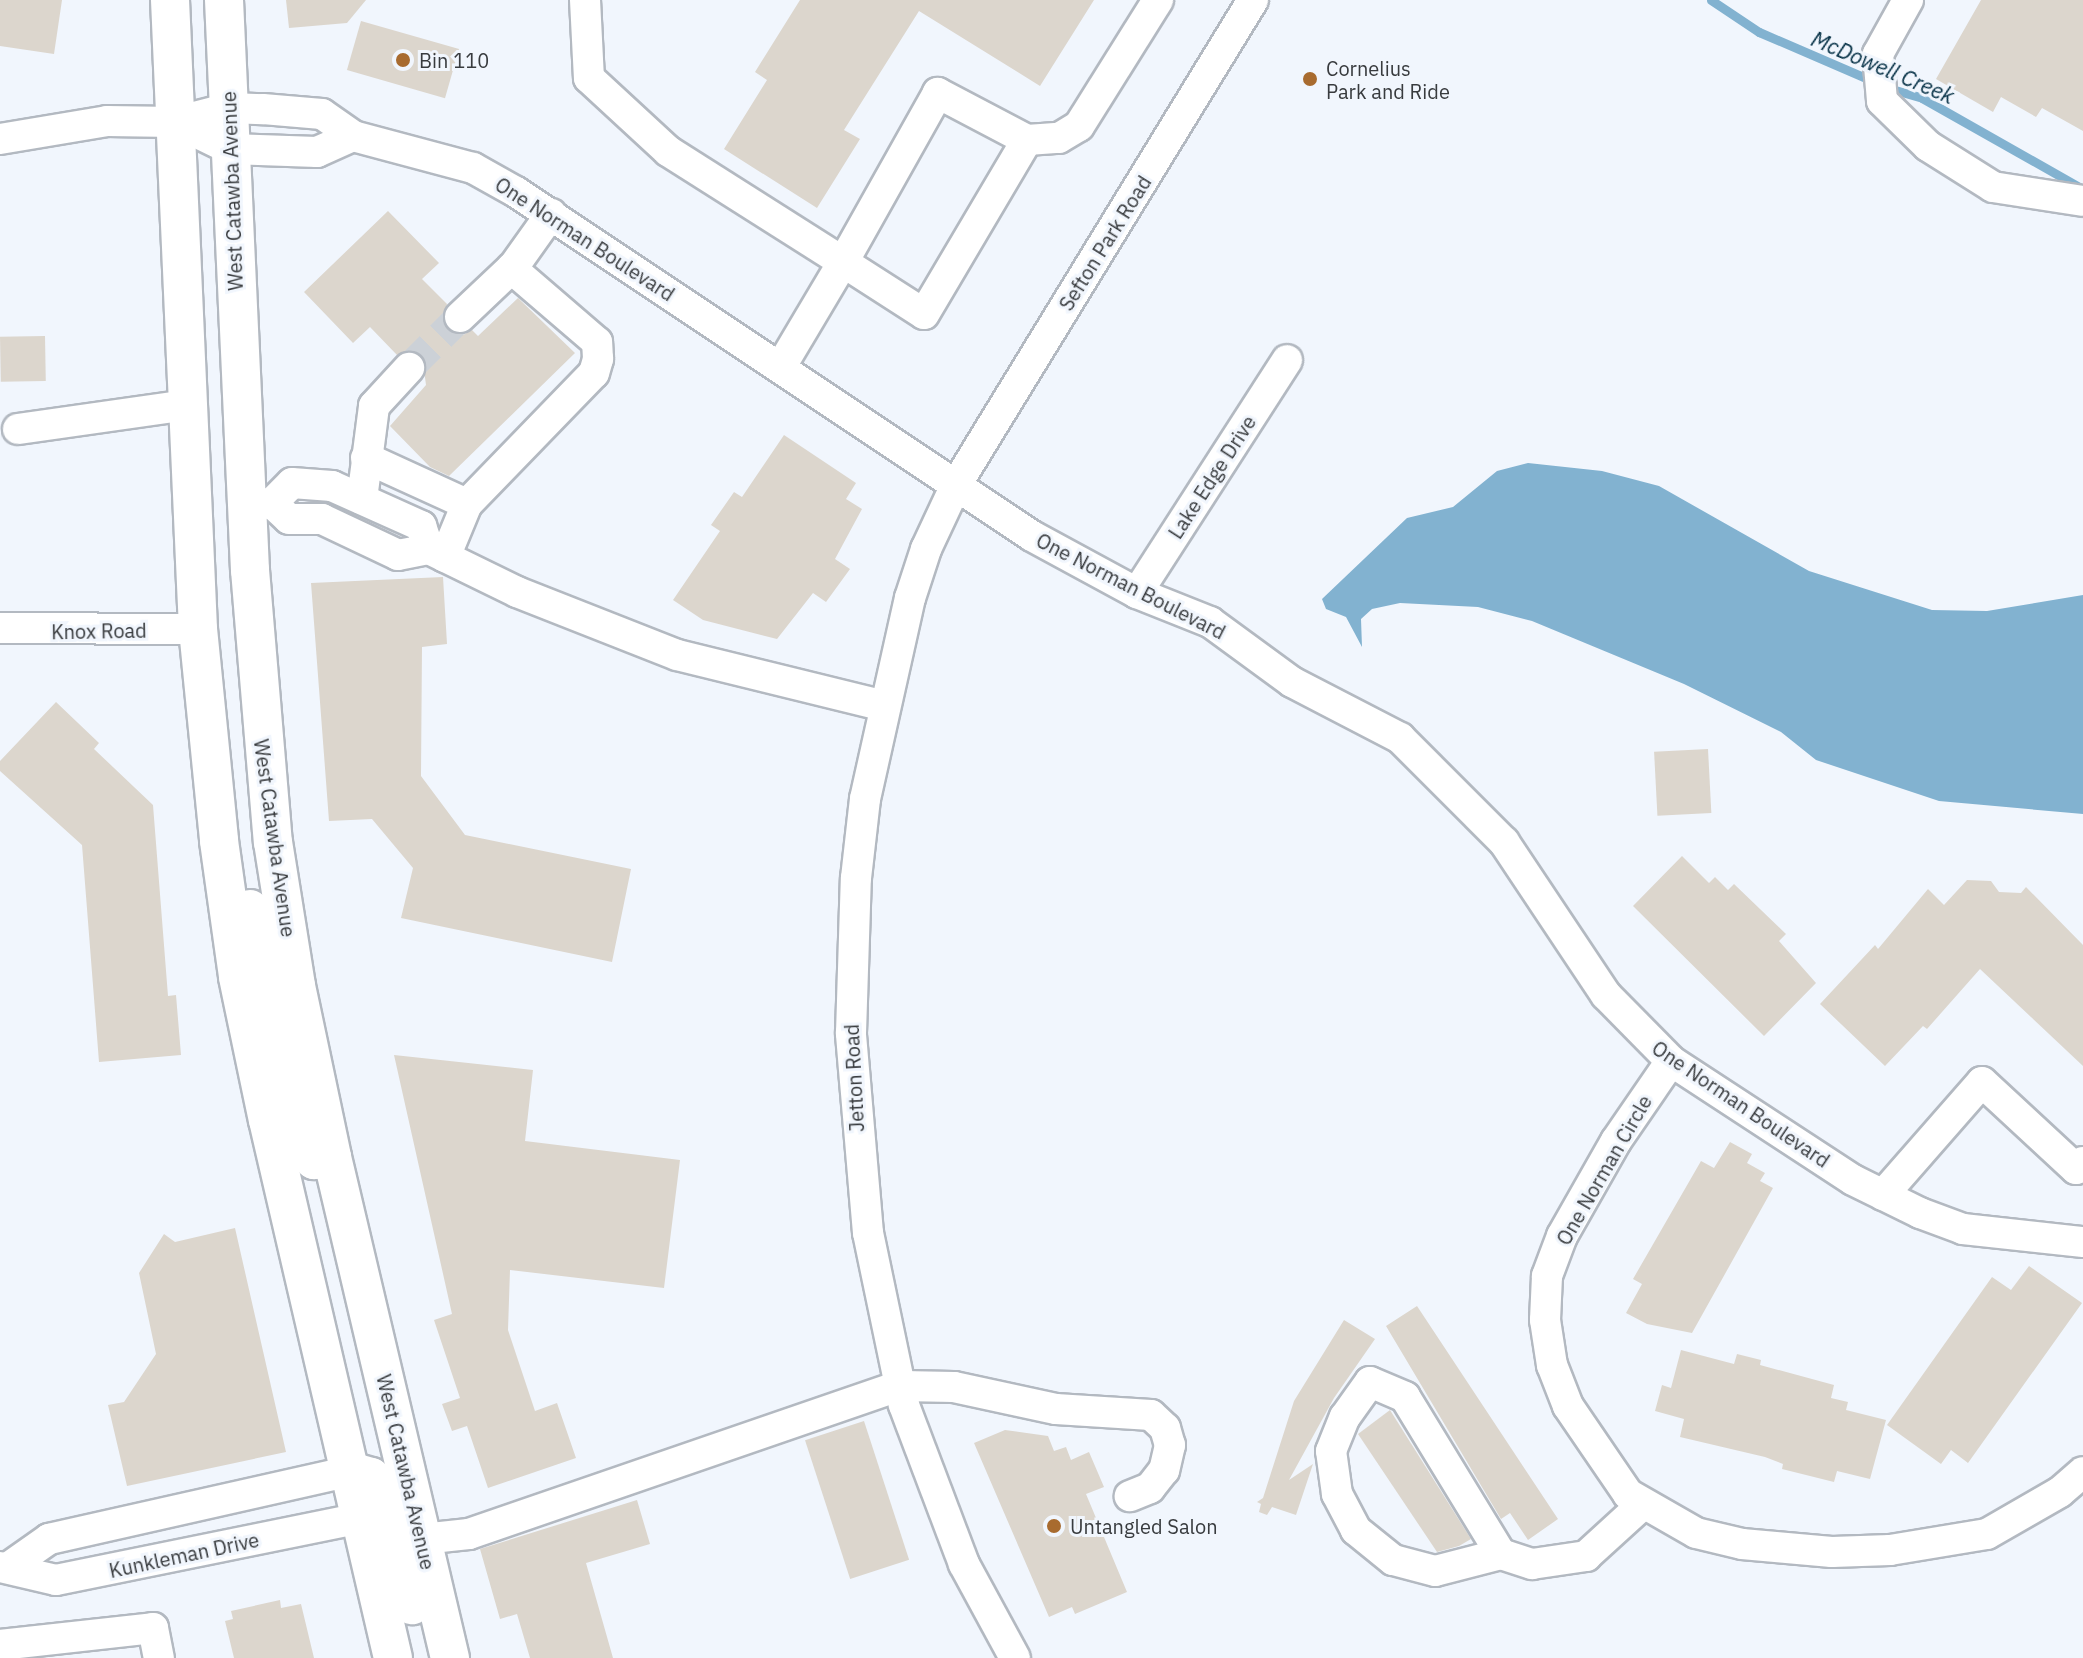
<!DOCTYPE html>
<style>
body{margin:0}
#map{position:relative;width:2083px;height:1658px;overflow:hidden;background:#f1f6fd;font-family:"IBM Plex Sans",sans-serif}
div>[style]{position:absolute}
[style*='--x']{left:calc(var(--x)*1px);top:calc(var(--y)*1px);width:calc(var(--w)*1px);rotate:calc(var(--a)*1deg)}
.water>*{inset:0;background:#82b2d0}
.stream>*{height:9px;margin:-4.5px;padding:0 4.5px;transform-origin:4.5px;border-radius:4.5px;background:#82b2d0}
.building>*{inset:0;background:#dcd6cd;transform-origin:0 0}
.minor-tunnel>*{height:30px;margin-top:-15px;transform-origin:0;background:repeating-linear-gradient(90deg,#ccd1d7 0 30px,transparent 0 45px)}
.roads{filter:drop-shadow(2px 0 #b3b9c1) drop-shadow(-2px 0 #b3b9c1) drop-shadow(0 2px #b3b9c1) drop-shadow(0 -2px #b3b9c1)}
.minor>*{height:30px;margin:-15px;padding:0 15px;transform-origin:15px;border-radius:15px;background:#fff}
.major>*{height:38px;margin:-19px;padding:0 19px;transform-origin:19px;border-radius:19px;background:#fff}
.dots>*{width:22px;height:22px;translate:-50% -50%;box-sizing:border-box;border:4px solid #f1f6fd;border-radius:50%}
span{translate:-50% -50%;white-space:nowrap;text-align:center;line-height:1.15;-webkit-text-stroke:6px #f1f6fd;paint-order:stroke}
.poi-label{font-size:20px;color:#383b3e}
.left{translate:0 -50%;text-align:left}
.street-label{font-size:20px;color:#383b3e}
.water-label{font-size:22px;color:#063146;font-style:italic}
</style>
<div id="map">
<div class="water">
<div style="clip-path:polygon(1528px 463px,1602px 471px,1659px 486px,1809px 571px,1932px 610px,1987px 611px,2083px 595px,2083px 814px,1939px 801px,1816px 760px,1781px 732px,1684px 684px,1532px 621px,1478px 607px,1400px 603px,1372px 609px,1361px 619px,1362px 647px,1346px 617px,1326px 609px,1322px 599px,1407px 518px,1453px 507px,1497px 471px)"></div>
</div>
<div class="stream">
<div style="--x:1711;--y:0;--w:58;--a:33.7"></div>
<div style="--x:1759;--y:32;--w:126;--a:23.3"></div>
<div style="--x:1888;--y:88;--w:35;--a:16"></div>
<div style="--x:1922;--y:98;--w:185;--a:29.5"></div>
</div>
<div class="building">
<div style="clip-path:polygon(0 0,62px 0,54px 54px,0 46px)"></div>
<div style="clip-path:polygon(286px 0,366px 0,347px 23px,289px 28px)"></div>
<div style="clip-path:polygon(800px 0,1094px 0,1040px 86px,919px 11px,844px 130px,860px 139px,817px 208px,724px 149px,767px 80px,755px 72px)"></div>
<div style="clip-path:polygon(1981px 0,2083px 0,2083px 131px,2042px 108px,2036px 117px,2001px 97px,1993px 112px,1936px 79px)"></div>
<div style="left:361px;top:21px;width:102px;height:51px;rotate:16deg"></div>
<div style="clip-path:polygon(388px 211px,439px 263px,422px 279px,447px 304px,442px 320px,448px 330px,463px 335px,472px 330px,478px 336px,518px 298px,575px 353px,449px 476px,430px 467px,390px 426px,426px 385px,422px 355px,412px 350px,397px 355px,370px 327px,353px 343px,304px 292px)"></div>
<div style="left:45px;top:336px;width:45px;height:45px;rotate:89deg"></div>
<div style="clip-path:polygon(784px 435px,856px 483px,846px 499px,862px 509px,835px 559px,850px 569px,826px 602px,813px 593px,777px 639px,703px 620px,673px 600px,720px 531px,711px 525px,734px 492px,742px 497px)"></div>
<div style="clip-path:polygon(443px 577px,447px 644px,422px 647px,421px 776px,465px 835px,631px 869px,612px 962px,401px 918px,413px 868px,372px 819px,329px 821px,311px 583px)"></div>
<div style="clip-path:polygon(56px 702px,99px 743px,94px 749px,153px 805px,168px 996px,176px 995px,181px 1055px,99px 1062px,82px 845px,0 771px,0 761px)"></div>
<div style="left:1708px;top:749px;width:64px;height:54px;rotate:87deg"></div>
<div style="clip-path:polygon(1682px 856px,1709px 883px,1715px 877px,1728px 890px,1734px 884px,1786px 934px,1779px 941px,1816px 983px,1764px 1036px,1633px 906px)"></div>
<div style="clip-path:polygon(1967px 880px,1991px 881px,1999px 892px,2021px 893px,2026px 887px,2083px 945px,2083px 1066px,1980px 969px,1927px 1029px,1923px 1026px,1885px 1066px,1820px 1004px,1875px 945px,1878px 949px,1928px 889px,1944px 905px)"></div>
<div style="clip-path:polygon(394px 1055px,533px 1070px,525px 1141px,680px 1160px,664px 1288px,510px 1270px,508px 1330px,535px 1411px,557px 1403px,576px 1458px,488px 1488px,467px 1426px,452px 1431px,442px 1404px,460px 1398px,434px 1320px,452px 1314px)"></div>
<div style="clip-path:polygon(1730px 1142px,1752px 1154px,1747px 1163px,1765px 1173px,1760px 1181px,1773px 1188px,1692px 1333px,1647px 1324px,1626px 1313px,1642px 1284px,1633px 1279px,1701px 1161px,1714px 1168px)"></div>
<div style="clip-path:polygon(235px 1228px,286px 1452px,127px 1486px,108px 1405px,124px 1402px,156px 1354px,139px 1273px,164px 1234px,175px 1242px)"></div>
<div style="clip-path:polygon(2029px 1266px,2082px 1303px,1968px 1463px,1951px 1450px,1941px 1464px,1887px 1425px,1992px 1277px,2011px 1290px)"></div>
<div style="clip-path:polygon(1417px 1306px,1558px 1519px,1528px 1540px,1510px 1513px,1501px 1519px,1386px 1326px)"></div>
<div style="clip-path:polygon(1344px 1320px,1375px 1339px,1334px 1398px,1289px 1480px,1313px 1464px,1296px 1515px,1272px 1507px,1267px 1515px,1259px 1512px,1261px 1504px,1257px 1502px,1263px 1498px,1294px 1401px)"></div>
<div style="clip-path:polygon(1681px 1350px,1734px 1364px,1737px 1354px,1761px 1360px,1760px 1365px,1834px 1385px,1831px 1398px,1848px 1402px,1846px 1410px,1886px 1420px,1870px 1479px,1837px 1471px,1834px 1482px,1782px 1469px,1783px 1464px,1765px 1457px,1680px 1437px,1684px 1419px,1655px 1411px,1662px 1385px,1671px 1388px)"></div>
<div style="clip-path:polygon(1390px 1410px,1471px 1539px,1459px 1546px,1437px 1552px,1358px 1434px)"></div>
<div style="left:864px;top:1421px;width:146px;height:62px;rotate:72deg"></div>
<div style="clip-path:polygon(1005px 1430px,1048px 1436px,1054px 1451px,1066px 1447px,1071px 1460px,1089px 1452px,1104px 1487px,1086px 1494px,1127px 1592px,1075px 1614px,1072px 1607px,1049px 1617px,974px 1443px)"></div>
<div style="clip-path:polygon(637px 1500px,650px 1544px,586px 1563px,613px 1658px,530px 1658px,517px 1614px,500px 1619px,480px 1549px)"></div>
<div style="clip-path:polygon(280px 1600px,281px 1608px,301px 1604px,314px 1658px,234px 1658px,225px 1621px,233px 1619px,231px 1611px)"></div>
</div>
<div class="minor-tunnel">
<div style="--x:409;--y:368;--w:72;--a:-45"></div>
</div>
<div class="roads">
<div class="minor">
<div style="--x:585;--y:0;--w:78;--a:87.1"></div>
<div style="--x:589;--y:78;--w:108;--a:42.7"></div>
<div style="--x:668;--y:151;--w:207;--a:32.4"></div>
<div style="--x:843;--y:262;--w:96;--a:32.7"></div>
<div style="--x:924;--y:314;--w:202;--a:-59.4"></div>
<div style="--x:1027;--y:140;--w:101;--a:-152.2"></div>
<div style="--x:938;--y:93;--w:194;--a:119.3"></div>
<div style="--x:843;--y:262;--w:123;--a:120.7"></div>
<div style="--x:1908;--y:0;--w:62;--a:119.1"></div>
<div style="--x:1878;--y:54;--w:47;--a:85.1"></div>
<div style="--x:1882;--y:101;--w:64;--a:44.4"></div>
<div style="--x:1928;--y:146;--w:77;--a:32.2"></div>
<div style="--x:1993;--y:187;--w:91;--a:8.8"></div>
<div style="--x:175;--y:122;--w:61;--a:26.1"></div>
<div style="--x:230;--y:149;--w:87;--a:2"></div>
<div style="--x:317;--y:152;--w:39;--a:-24"></div>
<div style="--x:0;--y:139;--w:109;--a:-9.5"></div>
<div style="--x:107;--y:121;--w:68;--a:0.8"></div>
<div style="--x:175;--y:122;--w:56;--a:-14.5"></div>
<div style="--x:229;--y:108;--w:34;--a:2"></div>
<div style="--x:263;--y:109;--w:59;--a:4.8"></div>
<div style="--x:322;--y:114;--w:38;--a:35"></div>
<div style="--x:353;--y:136;--w:124;--a:14.9"></div>
<div style="--x:473;--y:168;--w:49;--a:29.2"></div>
<div style="--x:516;--y:192;--w:620;--a:33.69"></div>
<div style="--x:1032;--y:536;--w:119;--a:28.5"></div>
<div style="--x:1137;--y:593;--w:79;--a:21.7"></div>
<div style="--x:1210;--y:622;--w:102;--a:36.2"></div>
<div style="--x:1292;--y:682;--w:122;--a:27.4"></div>
<div style="--x:1400;--y:738;--w:147;--a:45"></div>
<div style="--x:1504;--y:842;--w:184;--a:56.3"></div>
<div style="--x:1606;--y:995;--w:93;--a:45.4"></div>
<div style="--x:1671;--y:1061;--w:217;--a:33.2"></div>
<div style="--x:1853;--y:1180;--w:75;--a:26.2"></div>
<div style="--x:1920;--y:1213;--w:46;--a:20.4"></div>
<div style="--x:1963;--y:1229;--w:121;--a:6.2"></div>
<div style="--x:1027;--y:140;--w:32;--a:-4"></div>
<div style="--x:1059;--y:138;--w:23;--a:-31"></div>
<div style="--x:1079;--y:126;--w:149;--a:-57.9"></div>
<div style="--x:460;--y:317;--w:74;--a:-43.4"></div>
<div style="--x:514;--y:266;--w:64;--a:-54.6"></div>
<div style="--x:18;--y:429;--w:171;--a:-8.1"></div>
<div style="--x:366;--y:458;--w:111;--a:24.5"></div>
<div style="--x:362;--y:499;--w:94;--a:-82.6"></div>
<div style="--x:374;--y:406;--w:52;--a:-47.4"></div>
<div style="--x:272;--y:503;--w:23;--a:43"></div>
<div style="--x:289;--y:519;--w:33;--a:0"></div>
<div style="--x:322;--y:519;--w:84;--a:25.3"></div>
<div style="--x:398;--y:555;--w:32;--a:-11"></div>
<div style="--x:429;--y:549;--w:98;--a:26"></div>
<div style="--x:517;--y:592;--w:172;--a:21.5"></div>
<div style="--x:677;--y:655;--w:214;--a:13.8"></div>
<div style="--x:253;--y:505;--w:19;--a:-6"></div>
<div style="--x:272;--y:503;--w:28;--a:-45"></div>
<div style="--x:292;--y:483;--w:40;--a:4.3"></div>
<div style="--x:332;--y:486;--w:98;--a:24.2"></div>
<div style="--x:421;--y:526;--w:24;--a:71"></div>
<div style="--x:445;--y:557;--w:57;--a:-67.5"></div>
<div style="--x:467;--y:504;--w:182;--a:-45.9"></div>
<div style="--x:594;--y:373;--w:15;--a:-74"></div>
<div style="--x:598;--y:359;--w:17;--a:-93"></div>
<div style="--x:597;--y:342;--w:113;--a:-139.3"></div>
<div style="--x:1137;--y:593;--w:277;--a:-57.2"></div>
<div style="--x:0;--y:628;--w:198;--a:0.3"></div>
<div style="--x:1671;--y:1061;--w:97;--a:124.5"></div>
<div style="--x:1616;--y:1141;--w:109;--a:119.6"></div>
<div style="--x:1562;--y:1236;--w:43;--a:110.6"></div>
<div style="--x:1547;--y:1276;--w:44;--a:92.6"></div>
<div style="--x:1545;--y:1320;--w:46;--a:81.2"></div>
<div style="--x:1552;--y:1365;--w:44;--a:68.7"></div>
<div style="--x:1568;--y:1406;--w:107;--a:55.7"></div>
<div style="--x:1628;--y:1494;--w:78;--a:29.8"></div>
<div style="--x:1696;--y:1533;--w:47;--a:13.4"></div>
<div style="--x:1742;--y:1544;--w:90;--a:5.1"></div>
<div style="--x:1832;--y:1552;--w:58;--a:-2"></div>
<div style="--x:1890;--y:1550;--w:98;--a:-9.4"></div>
<div style="--x:1987;--y:1534;--w:84;--a:-29.9"></div>
<div style="--x:2060;--y:1492;--w:30;--a:-41"></div>
<div style="--x:1883;--y:1195;--w:150;--a:-48.8"></div>
<div style="--x:1982;--y:1082;--w:128;--a:42.8"></div>
<div style="--x:2076;--y:1169;--w:10;--a:-45"></div>
<div style="--x:422;--y:1539;--w:47;--a:-6.1"></div>
<div style="--x:469;--y:1534;--w:455;--a:-19"></div>
<div style="--x:899;--y:1386;--w:55;--a:1"></div>
<div style="--x:954;--y:1387;--w:104;--a:12.2"></div>
<div style="--x:1056;--y:1409;--w:95;--a:3.6"></div>
<div style="--x:1151;--y:1415;--w:19;--a:43"></div>
<div style="--x:1165;--y:1428;--w:18;--a:74"></div>
<div style="--x:1170;--y:1445;--w:26;--a:103"></div>
<div style="--x:1164;--y:1470;--w:23;--a:128"></div>
<div style="--x:1150;--y:1488;--w:22;--a:158"></div>
<div style="--x:1501;--y:1554;--w:68;--a:165.6"></div>
<div style="--x:1435;--y:1571;--w:43;--a:-165.3"></div>
<div style="--x:1393;--y:1560;--w:48;--a:-141"></div>
<div style="--x:1356;--y:1530;--w:41;--a:-117.8"></div>
<div style="--x:1337;--y:1494;--w:43;--a:-97.9"></div>
<div style="--x:1331;--y:1451;--w:37;--a:-68"></div>
<div style="--x:1345;--y:1417;--w:43;--a:-54.5"></div>
<div style="--x:1370;--y:1382;--w:38;--a:23"></div>
<div style="--x:1405;--y:1397;--w:184;--a:58.6"></div>
<div style="--x:1501;--y:1554;--w:33;--a:18"></div>
<div style="--x:1532;--y:1564;--w:55;--a:-8.4"></div>
<div style="--x:1586;--y:1556;--w:77;--a:-42.4"></div>
<div style="--x:0;--y:1567;--w:57;--a:13.1"></div>
<div style="--x:56;--y:1580;--w:310;--a:-11.5"></div>
<div style="--x:9;--y:1567;--w:49;--a:-35"></div>
<div style="--x:49;--y:1539;--w:309;--a:-12.7"></div>
<div style="--x:0;--y:1645;--w:154;--a:-6.3"></div>
<div style="--x:153;--y:1628;--w:31;--a:79"></div>
<div style="--x:1015;--y:1658;--w:107;--a:-118.5"></div>
<div style="--x:964;--y:1564;--w:170;--a:-110.7"></div>
<div style="--x:904;--y:1405;--w:176;--a:-101.8"></div>
<div style="--x:868;--y:1233;--w:201;--a:-94.9"></div>
<div style="--x:851;--y:1033;--w:155;--a:-88.2"></div>
<div style="--x:856;--y:878;--w:80;--a:-83.5"></div>
<div style="--x:865;--y:799;--w:206;--a:-77.4"></div>
<div style="--x:910;--y:598;--w:52;--a:-71.9"></div>
<div style="--x:926;--y:549;--w:71;--a:-64.9"></div>
<div style="--x:956;--y:485;--w:569;--a:-58.52"></div>
</div>
<div class="major">
<div style="--x:170;--y:0;--w:630;--a:87.45"></div>
<div style="--x:198;--y:629;--w:213;--a:84.3"></div>
<div style="--x:219;--y:841;--w:137;--a:82"></div>
<div style="--x:238;--y:977;--w:146;--a:78.2"></div>
<div style="--x:268;--y:1120;--w:552;--a:76.92"></div>
<div style="--x:224;--y:0;--w:571;--a:87.39"></div>
<div style="--x:250;--y:570;--w:273;--a:85.2"></div>
<div style="--x:273;--y:842;--w:146;--a:80.9"></div>
<div style="--x:296;--y:986;--w:175;--a:78.1"></div>
<div style="--x:332;--y:1157;--w:515;--a:76.75"></div>
<div style="--x:250;--y:909;--w:237;--a:77.6"></div>
<div style="--x:301;--y:1140;--w:24;--a:57"></div>
<div style="--x:314;--y:1160;--w:18;--a:-9"></div>
<div style="--x:350;--y:1471;--w:22;--a:16"></div>
<div style="--x:371;--y:1477;--w:21;--a:55"></div>
<div style="--x:383;--y:1494;--w:115;--a:75.4"></div>
</div>
</div>
<div class="dots">
<div style="left:403px;top:60px;background:#a86b2f"></div>
<div style="left:1310px;top:79px;background:#a86b2f"></div>
<div style="left:1054px;top:1526px;background:#a86b2f"></div>
</div>
<div class="poi-label">
<span class="left" style="left:419px;top:60px">Bin 110</span>
<span class="left" style="left:1326px;top:80px">Cornelius<br>Park and Ride</span>
<span class="left" style="left:1070px;top:1526px">Untangled Salon</span>
</div>
<div class="street-label">
<span style="left:232px;top:191px;rotate:-92deg">West Catawba Avenue</span>
<span style="left:585px;top:239px;rotate:33deg">One Norman Boulevard</span>
<span style="left:1105px;top:243px;rotate:-58deg">Sefton Park Road</span>
<span style="left:1212px;top:477px;rotate:-57deg">Lake Edge Drive</span>
<span style="left:1131px;top:586px;rotate:27deg">One Norman Boulevard</span>
<span style="left:99px;top:631px;rotate:-1deg">Knox Road</span>
<span style="left:275px;top:838px;rotate:82deg">West Catawba Avenue</span>
<span style="left:854px;top:1078px;rotate:-93deg">Jetton Road</span>
<span style="left:1741px;top:1104px;rotate:34deg">One Norman Boulevard</span>
<span style="left:1604px;top:1170px;rotate:-60deg">One Norman Circle</span>
<span style="left:406px;top:1472px;rotate:77deg">West Catawba Avenue</span>
<span style="left:184px;top:1555px;rotate:-12deg">Kunkleman Drive</span>
</div>
<div class="water-label">
<span style="left:1883px;top:67px;rotate:23deg">McDowell Creek</span>
</div>
</div>
